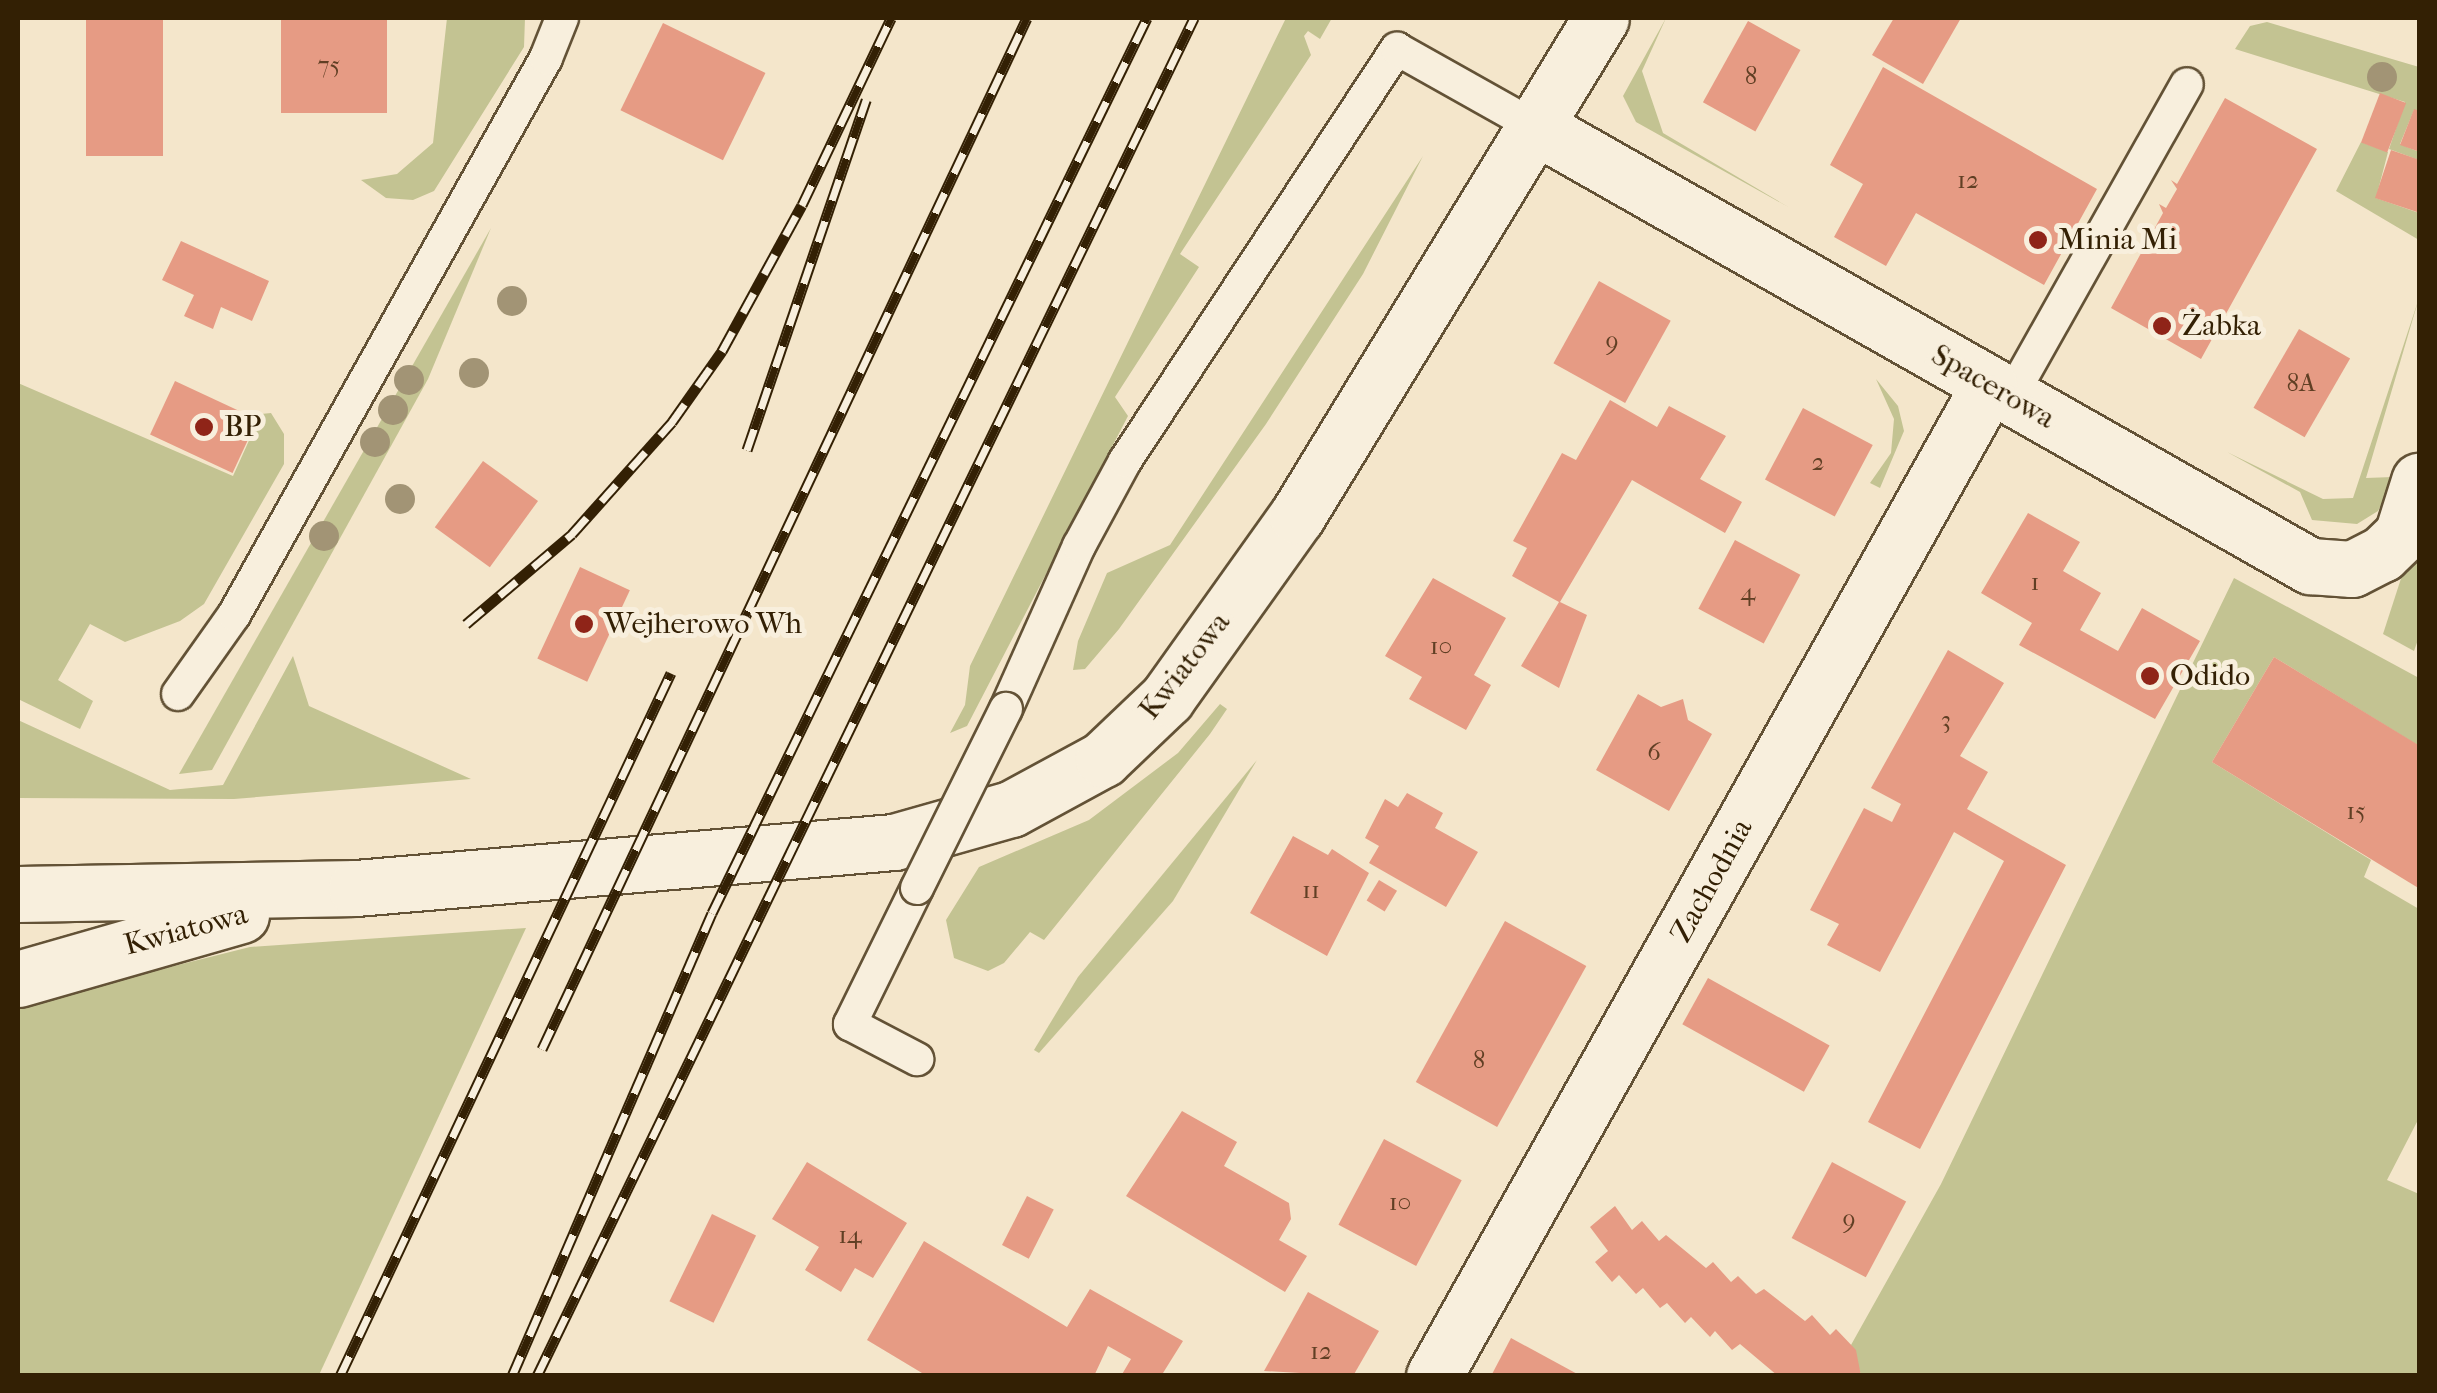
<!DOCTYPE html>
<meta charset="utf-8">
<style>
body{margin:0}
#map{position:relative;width:2437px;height:1393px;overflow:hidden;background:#f4e6cb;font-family:"IM FELL French Canon",serif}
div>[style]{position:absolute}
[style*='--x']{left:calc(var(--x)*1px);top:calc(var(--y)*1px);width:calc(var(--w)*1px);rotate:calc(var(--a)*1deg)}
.green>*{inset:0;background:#c3c392}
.building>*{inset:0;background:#e69b84;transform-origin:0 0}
.roads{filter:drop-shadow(2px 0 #635236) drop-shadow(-2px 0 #635236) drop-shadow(0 2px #635236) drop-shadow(0 -2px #635236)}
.service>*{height:32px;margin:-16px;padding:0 16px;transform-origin:16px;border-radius:16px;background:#f8efdd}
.minor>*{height:55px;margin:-27.5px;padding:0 27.5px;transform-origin:27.5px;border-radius:27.5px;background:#f8efdd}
.tertiary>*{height:55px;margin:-27.5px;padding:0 27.5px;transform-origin:27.5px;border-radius:27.5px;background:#f8efdd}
.rail>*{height:11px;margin-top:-5.5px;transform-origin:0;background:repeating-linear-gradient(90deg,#f8efdd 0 22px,#332004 0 44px);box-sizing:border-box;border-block:2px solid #332004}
.bridges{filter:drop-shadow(2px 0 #635236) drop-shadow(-2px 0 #635236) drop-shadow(0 2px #635236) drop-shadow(0 -2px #635236)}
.service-bridge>*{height:32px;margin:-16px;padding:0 16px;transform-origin:16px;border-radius:16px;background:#f8efdd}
.trees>*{width:30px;height:30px;margin:-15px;border-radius:50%;background:#a29475}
.dots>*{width:28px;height:28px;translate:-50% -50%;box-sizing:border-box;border:5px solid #f8efdd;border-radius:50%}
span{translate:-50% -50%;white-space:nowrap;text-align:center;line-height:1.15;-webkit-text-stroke:10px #f8efdd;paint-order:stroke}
.number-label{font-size:25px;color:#603f24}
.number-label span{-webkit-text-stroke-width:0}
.poi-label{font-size:30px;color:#332004}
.left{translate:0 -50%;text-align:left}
.street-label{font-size:30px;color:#332004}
.frame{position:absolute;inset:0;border:20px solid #332004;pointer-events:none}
</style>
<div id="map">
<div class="green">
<div style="clip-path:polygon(447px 18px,525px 18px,524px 47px,434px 191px,413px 200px,386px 198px,361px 180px,397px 174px,433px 143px)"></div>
<div style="clip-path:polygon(1286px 18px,1332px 18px,1320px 39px,1308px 31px,1304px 36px,1311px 55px,1180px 254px,1199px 267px,1115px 397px,1128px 416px,967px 726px,950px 733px,965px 705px,970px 666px)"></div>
<div style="clip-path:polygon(1666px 18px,1642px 71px,1663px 133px,1790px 208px,1636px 122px,1623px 96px)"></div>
<div style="clip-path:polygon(2267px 22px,2419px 67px,2419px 111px,2414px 110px,2400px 144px,2419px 152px,2419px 160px,2389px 149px,2405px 102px,2235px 49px,2250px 26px)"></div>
<div style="clip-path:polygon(2361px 142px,2388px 152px,2376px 198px,2419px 213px,2419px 240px,2336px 191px)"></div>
<div style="clip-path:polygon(1423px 156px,1363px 274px,1266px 424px,1119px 629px,1085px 669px,1073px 670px,1078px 641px,1107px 573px,1170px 545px)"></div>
<div style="clip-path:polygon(491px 228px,428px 379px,212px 770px,179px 774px)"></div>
<div style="clip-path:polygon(2419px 298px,2366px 478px,2393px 477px,2387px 494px,2378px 511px,2357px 524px,2312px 520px,2300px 492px,2227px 452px,2323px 499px,2353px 498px)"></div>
<div style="clip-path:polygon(1876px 379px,1898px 406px,1904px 431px,1880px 488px,1870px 483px,1891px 453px,1894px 419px)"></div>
<div style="clip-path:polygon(18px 383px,233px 476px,261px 414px,271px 413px,284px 434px,284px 464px,204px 604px,180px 621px,125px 642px,90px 624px,58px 680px,93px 701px,80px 729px,18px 699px)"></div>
<div style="clip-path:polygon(2419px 523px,2420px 634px,2414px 651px,2383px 634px)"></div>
<div style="clip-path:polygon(2234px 578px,2419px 678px,2419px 746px,2274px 657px,2212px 762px,2371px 860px,2364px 877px,2419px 909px,2419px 1118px,2387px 1180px,2419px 1194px,2419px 1375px,1861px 1375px,1851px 1345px,1941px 1184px)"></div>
<div style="clip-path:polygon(293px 656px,309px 706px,471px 779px,234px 799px,18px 798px,18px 720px,170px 790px,223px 785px)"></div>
<div style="clip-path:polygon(1220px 704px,1227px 709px,1210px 734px,1044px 940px,1030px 932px,1004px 963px,988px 971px,954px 958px,946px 920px,979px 867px,1089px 820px,1178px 753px)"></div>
<div style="clip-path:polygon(1257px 760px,1173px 901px,1039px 1053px,1034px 1050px,1078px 977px)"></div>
<div style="clip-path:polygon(526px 928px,319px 1375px,18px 1376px,18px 1005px,250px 947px)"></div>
</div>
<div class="building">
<div style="left:86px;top:18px;width:77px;height:138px"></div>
<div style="left:281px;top:18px;width:106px;height:95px"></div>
<div style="clip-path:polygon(1894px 18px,1961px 18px,1923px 84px,1872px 55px)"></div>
<div style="left:1748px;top:21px;width:60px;height:93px;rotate:29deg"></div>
<div style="left:663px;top:23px;width:114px;height:97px;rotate:26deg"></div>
<div style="clip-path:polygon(1883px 67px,2097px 189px,2044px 285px,1916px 213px,1886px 266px,1834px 237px,1863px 184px,1830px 165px)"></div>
<div style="left:2380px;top:93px;width:28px;height:53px;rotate:21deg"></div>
<div style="clip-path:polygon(2225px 98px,2317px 149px,2201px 359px,2111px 308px,2163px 213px,2159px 204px,2166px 208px,2177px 189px,2171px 180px,2177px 184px)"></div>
<div style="clip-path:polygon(2414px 109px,2420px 111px,2420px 152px,2400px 145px)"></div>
<div style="clip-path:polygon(2391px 150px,2420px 160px,2420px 213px,2375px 198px)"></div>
<div style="clip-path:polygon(181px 241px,269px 281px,252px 321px,221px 307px,213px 329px,184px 316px,194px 295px,162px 280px)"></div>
<div style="left:1599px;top:281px;width:82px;height:94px;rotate:29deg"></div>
<div style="left:2299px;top:329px;width:59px;height:91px;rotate:30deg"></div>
<div style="left:175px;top:381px;width:91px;height:59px;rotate:25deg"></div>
<div style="clip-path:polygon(1610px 400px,1657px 427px,1669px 406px,1726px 436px,1700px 479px,1742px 502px,1725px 533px,1632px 480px,1560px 602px,1587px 615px,1559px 688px,1521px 666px,1559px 602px,1512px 576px,1527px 548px,1513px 541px,1562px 453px,1576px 460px)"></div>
<div style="left:1803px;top:408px;width:79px;height:81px;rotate:28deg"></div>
<div style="left:483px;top:461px;width:68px;height:82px;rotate:36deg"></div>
<div style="clip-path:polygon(2028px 513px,2080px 542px,2063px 571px,2101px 593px,2080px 630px,2118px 651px,2142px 608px,2200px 641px,2155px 719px,2019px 645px,2032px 623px,1981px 593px)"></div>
<div style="left:1735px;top:540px;width:74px;height:78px;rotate:28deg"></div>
<div style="left:580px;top:567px;width:55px;height:101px;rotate:25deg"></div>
<div style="clip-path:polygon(1433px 578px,1506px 618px,1474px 675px,1491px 685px,1466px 730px,1409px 699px,1422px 677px,1385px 656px)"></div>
<div style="clip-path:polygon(1948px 650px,2004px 683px,1960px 756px,1988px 772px,1967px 809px,2066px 865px,1920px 1149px,1868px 1122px,2004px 861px,1954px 832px,1880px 972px,1827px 945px,1839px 924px,1810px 910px,1864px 808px,1892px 822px,1901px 804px,1871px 788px)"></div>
<div style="clip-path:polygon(2274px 657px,2420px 746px,2420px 889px,2212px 762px)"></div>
<div style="clip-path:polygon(1638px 694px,1661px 707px,1683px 699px,1688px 720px,1712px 734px,1669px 811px,1596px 770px)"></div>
<div style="clip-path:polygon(1407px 793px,1443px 813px,1435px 828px,1478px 852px,1446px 907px,1369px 863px,1379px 846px,1365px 838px,1385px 799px,1398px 807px)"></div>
<div style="clip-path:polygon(1293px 836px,1328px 855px,1332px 849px,1369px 873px,1327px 956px,1250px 913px)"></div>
<div style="left:1379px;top:880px;width:21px;height:24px;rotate:31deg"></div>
<div style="left:1505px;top:921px;width:93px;height:184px;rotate:29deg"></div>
<div style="left:1708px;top:978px;width:139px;height:53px;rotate:29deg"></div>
<div style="clip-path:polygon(1182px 1111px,1237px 1142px,1224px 1166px,1289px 1203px,1291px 1219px,1279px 1240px,1307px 1256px,1285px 1292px,1126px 1196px)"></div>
<div style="left:1384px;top:1139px;width:88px;height:97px;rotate:28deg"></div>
<div style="clip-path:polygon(807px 1162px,907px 1223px,873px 1278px,855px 1268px,841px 1292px,805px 1270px,819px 1247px,772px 1219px)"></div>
<div style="left:1832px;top:1162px;width:84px;height:86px;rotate:28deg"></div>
<div style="left:1027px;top:1196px;width:30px;height:55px;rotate:27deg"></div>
<div style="clip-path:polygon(1615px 1206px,1632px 1230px,1642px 1221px,1659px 1241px,1666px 1235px,1706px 1268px,1713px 1262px,1731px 1282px,1738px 1276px,1756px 1294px,1764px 1289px,1805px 1321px,1812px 1315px,1830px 1335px,1836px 1329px,1856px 1350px,1861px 1376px,1778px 1376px,1740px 1344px,1732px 1350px,1715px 1331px,1710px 1337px,1691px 1317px,1685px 1323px,1667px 1303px,1660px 1308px,1643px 1288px,1636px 1294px,1619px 1275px,1612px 1282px,1595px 1262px,1608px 1251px,1590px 1227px)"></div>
<div style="left:712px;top:1214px;width:49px;height:97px;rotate:26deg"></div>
<div style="clip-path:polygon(924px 1241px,1067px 1327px,1090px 1289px,1183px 1341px,1163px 1373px,1168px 1376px,1121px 1376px,1131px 1359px,1108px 1346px,1094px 1376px,927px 1376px,867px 1340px)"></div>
<div style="clip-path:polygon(1308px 1292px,1379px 1331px,1353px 1376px,1264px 1371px)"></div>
<div style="clip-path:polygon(1511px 1338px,1581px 1376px,1491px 1376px)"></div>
</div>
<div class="roads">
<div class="service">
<div style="--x:2010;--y:398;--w:360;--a:-60.6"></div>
<div style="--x:178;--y:694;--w:97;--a:-54.7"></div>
<div style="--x:234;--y:615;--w:638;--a:-60.74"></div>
<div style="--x:546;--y:58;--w:43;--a:-68.2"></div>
<div style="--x:1006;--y:709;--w:179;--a:-65.9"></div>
<div style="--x:1079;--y:546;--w:97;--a:-61.6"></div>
<div style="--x:1125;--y:461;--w:494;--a:-56.6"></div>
<div style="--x:1397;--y:49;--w:162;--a:29.3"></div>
<div style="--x:917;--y:888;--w:152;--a:116.2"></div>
<div style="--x:850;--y:1024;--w:76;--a:27.6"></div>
</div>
<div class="minor">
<div style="--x:1538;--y:128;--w:888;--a:29.57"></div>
<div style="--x:2310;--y:566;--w:42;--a:4.1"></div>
<div style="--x:2352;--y:569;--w:34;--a:-27"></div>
<div style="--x:2382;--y:554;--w:28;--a:-44"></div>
<div style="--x:2402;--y:535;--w:57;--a:-72.5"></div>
<div style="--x:1434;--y:1376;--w:1136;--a:-60.75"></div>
</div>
<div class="tertiary">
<div style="--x:18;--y:894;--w:338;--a:-1"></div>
<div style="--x:356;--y:888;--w:540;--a:-4.89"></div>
<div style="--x:894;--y:842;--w:122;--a:-15.8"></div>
<div style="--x:1011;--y:809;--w:105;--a:-28.5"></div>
<div style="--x:1103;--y:759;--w:88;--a:-43.6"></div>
<div style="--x:1167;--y:698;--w:224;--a:-54.5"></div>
<div style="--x:1297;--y:516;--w:583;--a:-58.6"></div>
<div style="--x:18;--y:979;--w:232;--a:-16"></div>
</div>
</div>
<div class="rail">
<div style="--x:747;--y:450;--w:370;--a:-71.2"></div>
<div style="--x:466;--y:624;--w:139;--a:-40.3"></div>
<div style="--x:572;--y:534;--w:150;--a:-48.2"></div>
<div style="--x:672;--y:422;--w:87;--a:-54.8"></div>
<div style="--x:722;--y:351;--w:166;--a:-61.3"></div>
<div style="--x:802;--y:205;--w:207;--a:-64.5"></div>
<div style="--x:542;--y:1049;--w:1139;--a:-64.81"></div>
<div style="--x:340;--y:1376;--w:777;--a:-64.79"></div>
<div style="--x:512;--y:1376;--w:504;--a:-66.64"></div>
<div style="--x:712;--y:913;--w:995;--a:-64.08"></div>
<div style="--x:537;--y:1376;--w:1509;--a:-64.18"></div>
</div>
<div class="bridges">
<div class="service-bridge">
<div style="--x:917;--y:888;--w:200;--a:-63.6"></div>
</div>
</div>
<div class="trees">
<div style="left:2382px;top:77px"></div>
<div style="left:512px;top:301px"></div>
<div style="left:474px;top:373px"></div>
<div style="left:409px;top:380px"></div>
<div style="left:393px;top:410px"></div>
<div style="left:375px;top:442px"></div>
<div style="left:400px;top:499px"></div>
<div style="left:324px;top:536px"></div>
</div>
<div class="dots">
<div style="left:2038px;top:240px;background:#8f2418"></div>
<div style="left:2162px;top:326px;background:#8f2418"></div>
<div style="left:204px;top:427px;background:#8f2418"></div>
<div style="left:584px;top:624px;background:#8f2418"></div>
<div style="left:2150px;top:676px;background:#8f2418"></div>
</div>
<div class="number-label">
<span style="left:329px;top:65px">75</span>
<span style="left:1751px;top:76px">8</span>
<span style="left:1968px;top:180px">12</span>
<span style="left:1612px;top:342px">9</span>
<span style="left:2301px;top:383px">8A</span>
<span style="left:1818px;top:462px">2</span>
<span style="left:2035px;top:582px">1</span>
<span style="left:1748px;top:592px">4</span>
<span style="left:1441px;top:646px">10</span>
<span style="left:1946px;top:720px">3</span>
<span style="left:1654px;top:752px">6</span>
<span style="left:2356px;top:811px">15</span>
<span style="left:1311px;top:890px">11</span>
<span style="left:1479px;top:1060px">8</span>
<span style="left:1400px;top:1202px">10</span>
<span style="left:1849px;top:1220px">9</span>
<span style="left:850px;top:1235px">14</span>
<span style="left:1321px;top:1351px">12</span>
</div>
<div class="poi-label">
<span class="left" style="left:2058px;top:240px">Minia Mi</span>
<span class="left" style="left:2182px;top:326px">Żabka</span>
<span class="left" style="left:224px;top:427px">BP</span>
<span class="left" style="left:604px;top:624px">Wejherowo Wh</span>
<span class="left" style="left:2170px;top:676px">Odido</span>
</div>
<div class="street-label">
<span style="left:1993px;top:387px;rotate:30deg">Spacerowa</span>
<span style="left:1185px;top:666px;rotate:-52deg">Kwiatowa</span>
<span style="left:1712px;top:881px;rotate:-61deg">Zachodnia</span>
<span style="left:186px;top:930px;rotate:-15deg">Kwiatowa</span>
</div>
<div class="frame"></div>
</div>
